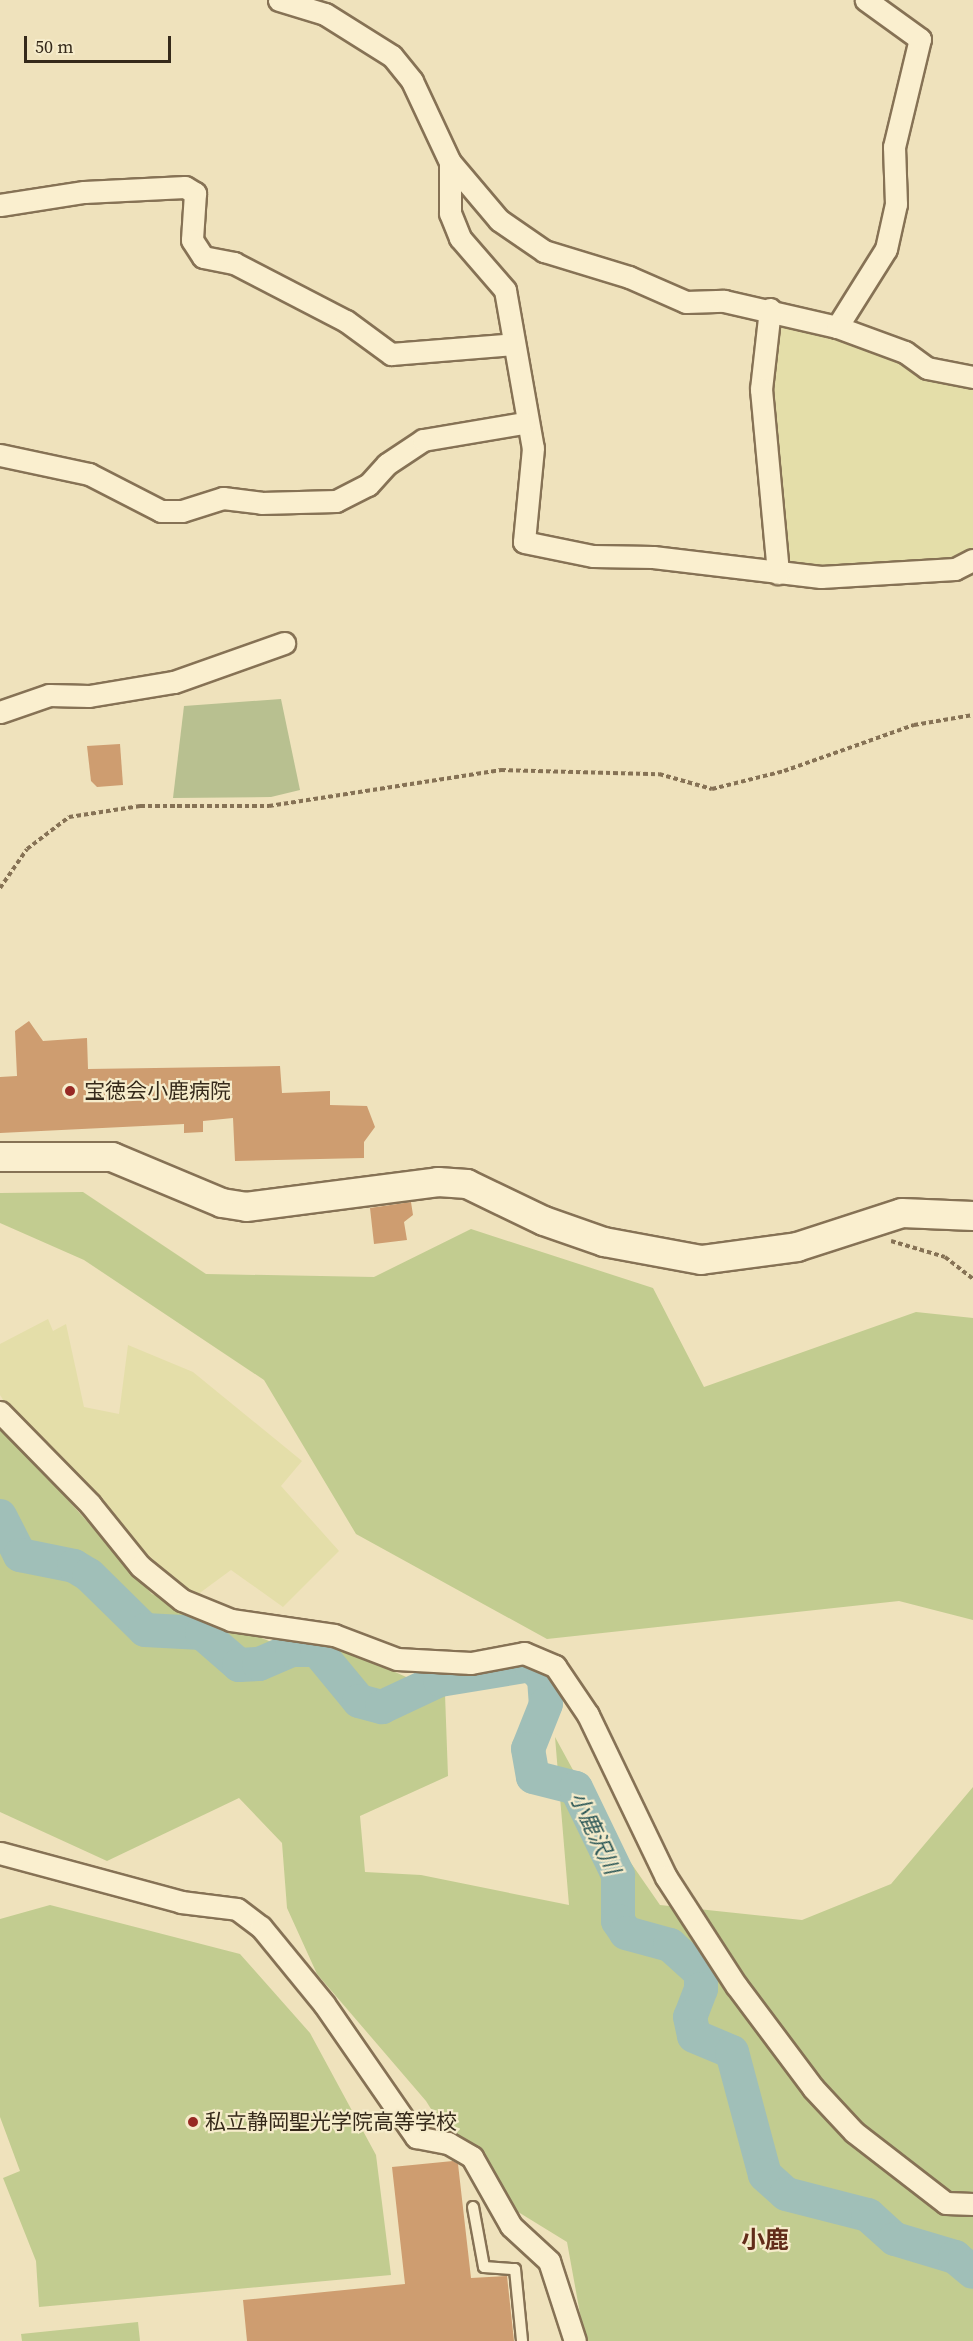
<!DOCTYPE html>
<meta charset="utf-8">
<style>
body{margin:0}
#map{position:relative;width:973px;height:2341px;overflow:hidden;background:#efe2bc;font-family:"Source Serif 4","Noto Sans JP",serif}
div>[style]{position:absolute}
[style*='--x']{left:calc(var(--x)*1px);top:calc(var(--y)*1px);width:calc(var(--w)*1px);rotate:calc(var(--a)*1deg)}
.farmland>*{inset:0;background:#e4dea9}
.green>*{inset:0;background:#c2cc90}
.cemetery>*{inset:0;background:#b8c090}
.river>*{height:34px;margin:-17px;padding:0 17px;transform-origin:17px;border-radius:17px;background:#a0bfb8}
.building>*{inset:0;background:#ce9d70}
.path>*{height:4px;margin-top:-2px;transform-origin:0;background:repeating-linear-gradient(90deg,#867255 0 4.5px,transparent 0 7.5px)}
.roads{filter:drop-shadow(2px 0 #867255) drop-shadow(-2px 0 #867255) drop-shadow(0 2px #867255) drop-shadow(0 -2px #867255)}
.lane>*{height:10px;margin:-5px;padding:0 5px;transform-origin:5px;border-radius:5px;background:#faefcf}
.street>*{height:21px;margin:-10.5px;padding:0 10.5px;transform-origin:10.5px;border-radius:10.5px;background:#faefcf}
.secondary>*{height:28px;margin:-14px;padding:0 14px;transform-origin:14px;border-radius:14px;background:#faefcf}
.dots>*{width:16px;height:16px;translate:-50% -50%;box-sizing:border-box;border:3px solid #f6eccb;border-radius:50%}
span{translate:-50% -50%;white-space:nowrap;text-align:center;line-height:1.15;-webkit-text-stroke:4.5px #f6eccb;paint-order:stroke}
.poi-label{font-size:21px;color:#35291a}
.left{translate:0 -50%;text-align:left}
.water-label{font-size:22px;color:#295555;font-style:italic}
.quarter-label{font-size:24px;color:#622c19;font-weight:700}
.scale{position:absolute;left:24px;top:36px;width:147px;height:27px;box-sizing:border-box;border:3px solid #35291a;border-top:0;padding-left:8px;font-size:18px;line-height:21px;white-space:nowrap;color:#35291a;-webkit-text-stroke:4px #f6eccb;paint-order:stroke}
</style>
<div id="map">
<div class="farmland">
<div style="clip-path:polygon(777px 321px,830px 333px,973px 387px,973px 555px,823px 571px,790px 567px,782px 556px,766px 389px)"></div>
<div style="clip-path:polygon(48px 1319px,53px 1331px,66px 1324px,84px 1407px,119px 1414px,128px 1345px,193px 1372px,302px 1461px,281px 1486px,339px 1551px,283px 1607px,231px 1570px,197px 1595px,147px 1559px,104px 1503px,12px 1414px,0 1395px,0 1344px)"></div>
</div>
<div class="green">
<div style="clip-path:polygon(83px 1192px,206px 1274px,374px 1277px,471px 1229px,653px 1288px,704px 1387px,916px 1312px,973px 1318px,973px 1620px,899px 1601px,547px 1639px,356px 1534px,264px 1380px,84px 1260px,0 1223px,0 1193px)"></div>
<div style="clip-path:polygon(0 1424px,152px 1594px,274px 1643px,338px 1647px,445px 1694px,448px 1776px,360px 1816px,365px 1872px,421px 1875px,569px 1905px,555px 1737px,597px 1814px,660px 1905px,802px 1920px,891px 1884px,973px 1787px,973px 2341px,585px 2341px,567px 2242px,481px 2189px,426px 2101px,317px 1974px,287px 1908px,282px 1843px,239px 1798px,107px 1861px,0 1812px)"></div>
<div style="clip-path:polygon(50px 1905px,240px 1954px,310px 2033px,376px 2155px,391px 2275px,39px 2307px,36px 2261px,3px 2178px,20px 2171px,0 2117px,0 1919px)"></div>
<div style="clip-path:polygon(138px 2322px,140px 2341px,22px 2341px,21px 2334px)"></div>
</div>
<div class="cemetery">
<div style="clip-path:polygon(281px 699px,300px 790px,271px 797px,173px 798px,184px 706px)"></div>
</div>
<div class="river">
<div style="--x:0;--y:1516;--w:44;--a:62.9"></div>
<div style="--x:20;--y:1555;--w:55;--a:11.5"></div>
<div style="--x:74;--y:1566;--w:17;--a:31"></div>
<div style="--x:89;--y:1575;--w:78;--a:44.5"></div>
<div style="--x:145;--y:1630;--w:57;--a:3"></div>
<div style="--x:202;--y:1633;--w:49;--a:40.9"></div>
<div style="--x:239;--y:1665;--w:20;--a:-3"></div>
<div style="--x:259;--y:1664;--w:36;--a:-23"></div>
<div style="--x:292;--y:1650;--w:25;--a:0"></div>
<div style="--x:317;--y:1650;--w:66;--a:50.5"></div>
<div style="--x:359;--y:1701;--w:24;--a:15"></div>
<div style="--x:382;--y:1707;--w:64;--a:-25"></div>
<div style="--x:440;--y:1680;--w:92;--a:-9.4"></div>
<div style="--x:531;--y:1665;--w:18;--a:45"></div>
<div style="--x:544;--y:1678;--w:26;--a:86"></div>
<div style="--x:546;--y:1704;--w:48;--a:111.8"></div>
<div style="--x:528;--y:1749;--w:28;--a:80"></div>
<div style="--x:533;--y:1777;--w:44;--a:14.3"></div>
<div style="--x:576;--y:1788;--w:97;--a:64.2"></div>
<div style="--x:618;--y:1875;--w:46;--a:90"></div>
<div style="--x:618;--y:1921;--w:14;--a:56"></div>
<div style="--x:626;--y:1933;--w:46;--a:15.3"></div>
<div style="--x:670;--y:1945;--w:42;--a:42.1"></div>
<div style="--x:701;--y:1973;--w:16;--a:90"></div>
<div style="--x:701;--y:1989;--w:30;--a:111"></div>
<div style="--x:690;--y:2017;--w:19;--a:78"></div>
<div style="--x:694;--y:2036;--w:41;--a:22.8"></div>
<div style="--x:732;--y:2052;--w:127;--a:75"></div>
<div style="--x:765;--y:2175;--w:28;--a:42"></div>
<div style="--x:786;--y:2194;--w:85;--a:14.4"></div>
<div style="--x:868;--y:2215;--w:36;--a:42"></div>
<div style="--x:895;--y:2239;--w:63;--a:16.7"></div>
<div style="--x:955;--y:2257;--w:23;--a:40"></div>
</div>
<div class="building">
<div style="clip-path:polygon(120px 744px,123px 785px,97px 787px,91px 781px,87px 746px)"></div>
<div style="clip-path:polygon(29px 1021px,43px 1041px,87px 1038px,88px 1069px,280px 1066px,282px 1093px,330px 1091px,330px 1105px,367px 1106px,375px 1127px,364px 1142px,364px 1158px,235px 1161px,233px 1118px,203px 1121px,203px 1132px,184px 1133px,184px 1124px,0 1133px,0 1077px,17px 1076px,15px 1031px)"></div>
<div style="clip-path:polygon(411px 1202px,413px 1215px,404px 1222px,407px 1240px,374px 1244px,370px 1208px)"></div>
<div style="clip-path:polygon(453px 2161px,458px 2164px,471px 2278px,507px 2276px,514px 2341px,247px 2341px,243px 2300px,405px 2284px,392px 2167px)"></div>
</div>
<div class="path">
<div style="--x:0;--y:888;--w:47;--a:-55.3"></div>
<div style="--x:27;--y:849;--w:53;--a:-37.3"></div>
<div style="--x:69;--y:817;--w:72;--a:-8.8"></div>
<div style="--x:140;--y:806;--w:129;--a:0"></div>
<div style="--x:269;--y:806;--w:235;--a:-8.8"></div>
<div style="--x:501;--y:770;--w:158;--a:1.5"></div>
<div style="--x:659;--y:774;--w:55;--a:15.8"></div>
<div style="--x:712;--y:789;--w:74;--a:-14"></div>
<div style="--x:784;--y:771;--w:138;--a:-19.5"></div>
<div style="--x:914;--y:725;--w:60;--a:-9.6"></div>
<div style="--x:891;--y:1241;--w:56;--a:16.5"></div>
<div style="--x:945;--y:1257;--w:36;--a:38"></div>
</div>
<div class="roads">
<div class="lane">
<div style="--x:473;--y:2207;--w:61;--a:79.6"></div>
<div style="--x:484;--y:2267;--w:31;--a:4"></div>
<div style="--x:515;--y:2269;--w:72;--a:84.4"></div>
</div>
<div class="street">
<div style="--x:279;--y:0;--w:48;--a:16.9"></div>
<div style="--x:325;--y:14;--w:79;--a:32.1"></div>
<div style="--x:392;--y:56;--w:32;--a:51"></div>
<div style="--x:412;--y:81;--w:89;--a:64.9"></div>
<div style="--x:450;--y:162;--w:76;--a:49.8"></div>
<div style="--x:499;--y:220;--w:55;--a:34.6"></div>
<div style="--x:544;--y:251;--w:89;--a:17"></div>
<div style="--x:629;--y:277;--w:62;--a:23.7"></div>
<div style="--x:686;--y:302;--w:38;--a:-2"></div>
<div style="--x:724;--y:301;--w:116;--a:13"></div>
<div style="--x:837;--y:327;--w:72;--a:20.2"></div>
<div style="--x:905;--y:352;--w:27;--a:36"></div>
<div style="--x:927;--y:368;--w:47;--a:11.1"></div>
<div style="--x:450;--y:162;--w:51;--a:90"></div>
<div style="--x:450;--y:213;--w:27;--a:68"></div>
<div style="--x:460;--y:238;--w:69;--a:49.1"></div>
<div style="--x:505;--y:290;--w:160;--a:80"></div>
<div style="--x:533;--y:448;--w:94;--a:95.5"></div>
<div style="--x:524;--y:542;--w:70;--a:11.5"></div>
<div style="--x:593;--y:556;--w:60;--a:1"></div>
<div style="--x:653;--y:557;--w:169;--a:6.8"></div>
<div style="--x:821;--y:577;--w:134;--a:-3.4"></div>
<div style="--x:955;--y:569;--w:20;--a:-27"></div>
<div style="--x:0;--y:205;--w:85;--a:-8.8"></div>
<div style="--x:84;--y:192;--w:101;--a:-2.8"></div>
<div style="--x:185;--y:187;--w:12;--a:31"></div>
<div style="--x:195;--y:193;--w:47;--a:93.7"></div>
<div style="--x:192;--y:240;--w:20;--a:57"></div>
<div style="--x:203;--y:257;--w:32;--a:11"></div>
<div style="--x:234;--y:263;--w:126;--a:27.4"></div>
<div style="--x:346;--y:321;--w:56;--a:36.3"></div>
<div style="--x:391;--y:354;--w:123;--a:-4.6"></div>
<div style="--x:770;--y:309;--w:81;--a:96.4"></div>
<div style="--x:761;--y:389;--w:185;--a:84.7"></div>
<div style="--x:837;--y:327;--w:92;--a:-57.9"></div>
<div style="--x:886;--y:249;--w:46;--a:-77.5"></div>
<div style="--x:896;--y:204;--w:57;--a:-92"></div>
<div style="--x:894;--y:147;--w:111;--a:-76.5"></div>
<div style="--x:920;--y:39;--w:67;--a:-144.2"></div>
<div style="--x:0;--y:455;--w:91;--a:12.1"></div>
<div style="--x:89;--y:474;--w:81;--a:27.2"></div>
<div style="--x:161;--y:511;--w:21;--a:0"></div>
<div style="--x:182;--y:511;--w:43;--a:-17.6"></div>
<div style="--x:223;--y:498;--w:38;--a:7"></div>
<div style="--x:261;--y:503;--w:75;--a:-1.5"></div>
<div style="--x:336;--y:501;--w:36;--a:-27"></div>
<div style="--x:368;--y:485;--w:28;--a:-48"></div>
<div style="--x:387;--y:464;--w:43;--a:-33.7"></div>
<div style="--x:423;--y:440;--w:102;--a:-9.6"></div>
<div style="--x:0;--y:712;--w:52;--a:-19.1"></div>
<div style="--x:49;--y:695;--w:40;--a:1.4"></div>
<div style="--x:89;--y:696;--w:86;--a:-9.4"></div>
<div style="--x:174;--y:682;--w:117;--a:-19.5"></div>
<div style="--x:0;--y:1412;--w:129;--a:45.6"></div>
<div style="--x:90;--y:1504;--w:80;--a:51.1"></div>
<div style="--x:140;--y:1566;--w:54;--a:39"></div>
<div style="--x:182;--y:1600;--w:53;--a:22.2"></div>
<div style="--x:231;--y:1620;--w:104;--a:8.3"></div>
<div style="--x:334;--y:1635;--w:67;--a:20.9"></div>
<div style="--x:397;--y:1659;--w:74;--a:3.1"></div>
<div style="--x:471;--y:1663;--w:54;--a:-10.7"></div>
<div style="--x:524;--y:1653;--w:34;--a:23"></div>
<div style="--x:555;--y:1666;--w:59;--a:56"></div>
<div style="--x:588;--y:1715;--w:180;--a:64.3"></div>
<div style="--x:666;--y:1877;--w:129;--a:57.1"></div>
<div style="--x:736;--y:1985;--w:129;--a:53.2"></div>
<div style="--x:813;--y:2088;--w:60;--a:47"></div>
<div style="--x:854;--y:2132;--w:116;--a:37.7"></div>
<div style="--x:946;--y:2203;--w:27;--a:2"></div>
<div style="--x:0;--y:1853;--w:188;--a:15.1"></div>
<div style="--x:181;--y:1902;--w:56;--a:7.1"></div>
<div style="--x:237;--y:1909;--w:30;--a:37"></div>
<div style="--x:261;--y:1927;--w:99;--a:50.7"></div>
<div style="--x:324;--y:2004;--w:162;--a:55.3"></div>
<div style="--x:416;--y:2137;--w:33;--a:11"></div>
<div style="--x:448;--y:2143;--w:28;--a:30"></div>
<div style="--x:472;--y:2157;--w:79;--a:60.5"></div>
<div style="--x:511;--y:2226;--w:52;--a:42.6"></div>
<div style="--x:549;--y:2261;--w:84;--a:72"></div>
</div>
<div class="secondary">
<div style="--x:0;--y:1157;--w:112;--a:0"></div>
<div style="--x:112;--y:1157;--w:119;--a:22.7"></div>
<div style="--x:222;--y:1203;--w:24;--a:9"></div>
<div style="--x:246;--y:1207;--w:194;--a:-7.4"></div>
<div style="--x:438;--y:1182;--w:29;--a:4"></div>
<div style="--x:467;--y:1184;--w:85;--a:25.7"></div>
<div style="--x:544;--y:1221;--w:64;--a:19.3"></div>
<div style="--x:604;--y:1242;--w:99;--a:10.5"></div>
<div style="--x:701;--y:1260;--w:97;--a:-7.7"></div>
<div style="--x:797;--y:1247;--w:110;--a:-17.9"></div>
<div style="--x:902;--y:1213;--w:71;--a:2.4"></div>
</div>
</div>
<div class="dots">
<div style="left:70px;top:1091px;background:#972924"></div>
<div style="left:193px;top:2122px;background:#972924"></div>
</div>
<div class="poi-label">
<span class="left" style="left:84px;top:1091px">宝徳会小鹿病院</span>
<span class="left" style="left:205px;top:2122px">私立静岡聖光学院高等学校</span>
</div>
<div class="water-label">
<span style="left:595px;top:1833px;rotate:65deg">小鹿沢川</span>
</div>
<div class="quarter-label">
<span style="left:765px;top:2240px">小鹿</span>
</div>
<div class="scale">50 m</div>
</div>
